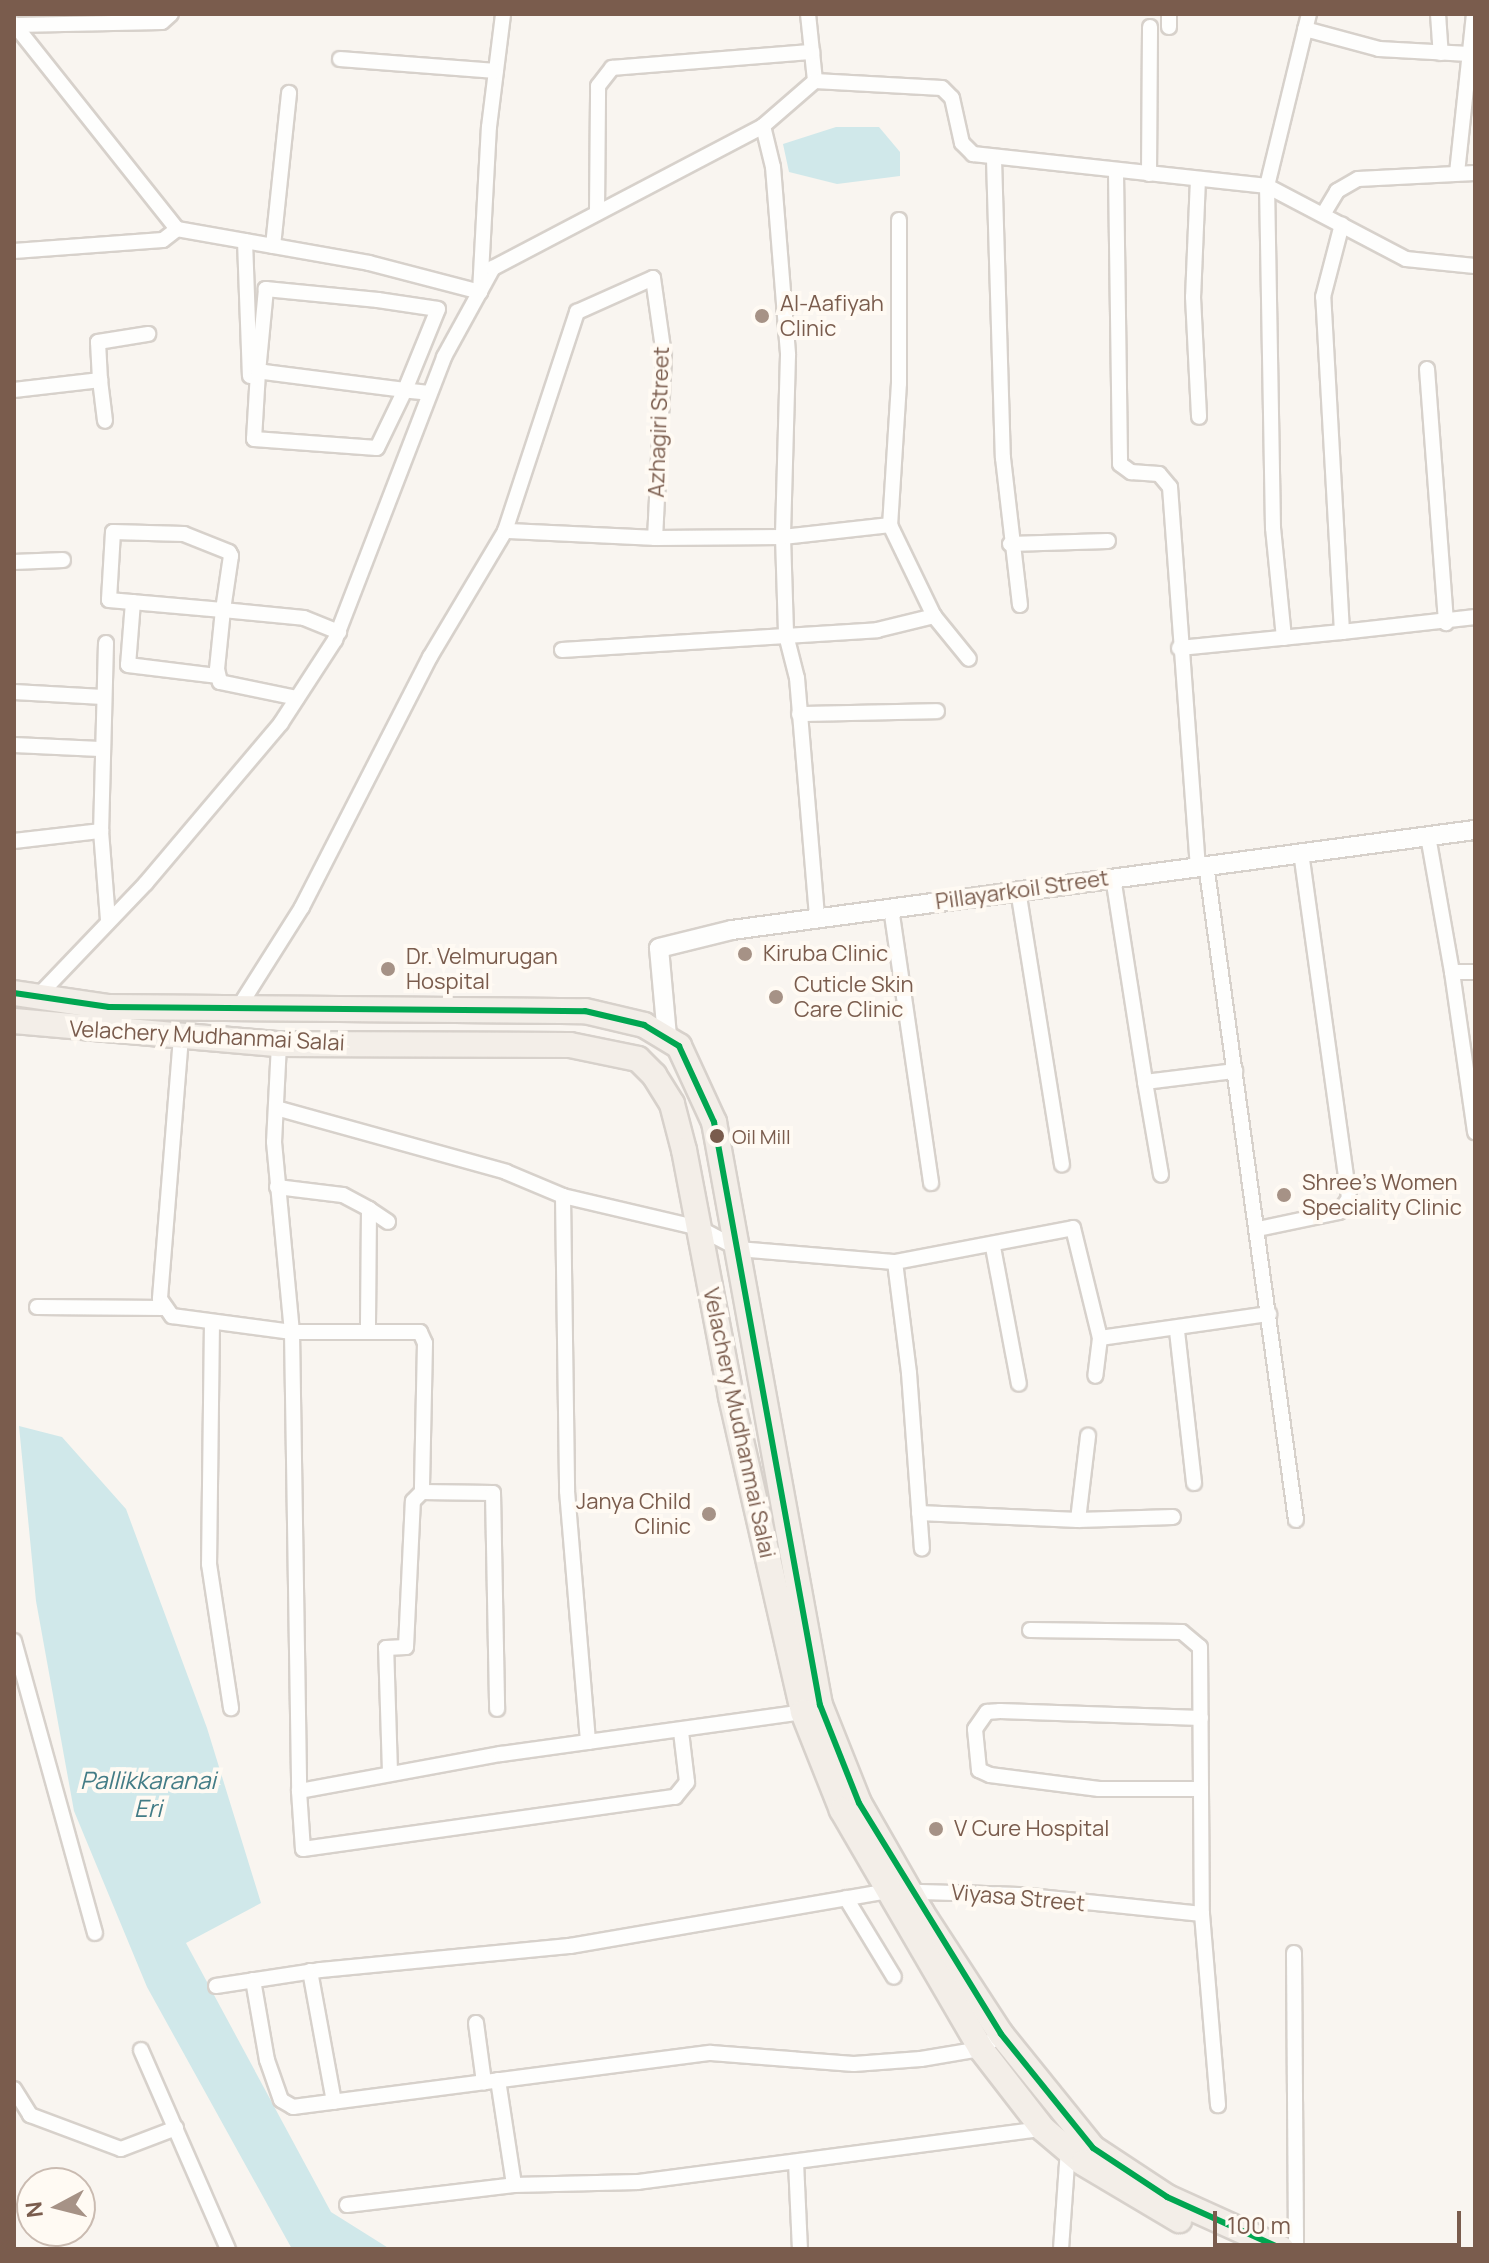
<!DOCTYPE html>
<style>
body{margin:0}
#map{position:relative;width:1489px;height:2263px;overflow:hidden;background:#f9f5f0;font-family:Manrope,sans-serif}
div>[style]{position:absolute}
[style*='--x']{left:calc(var(--x)*1px);top:calc(var(--y)*1px);width:calc(var(--w)*1px);rotate:calc(var(--a)*1deg)}
.water>*{inset:0;background:#d0e8ea}
.roads{filter:drop-shadow(2px 0 #d7d1cb) drop-shadow(-2px 0 #d7d1cb) drop-shadow(0 2px #d7d1cb) drop-shadow(0 -2px #d7d1cb)}
.minor>*{height:14px;margin:-7px;padding:0 7px;transform-origin:7px;border-radius:7px;background:#fefefd}
.tertiary>*{height:18px;margin:-9px;padding:0 9px;transform-origin:9px;border-radius:9px;background:#fefefd}
.primary>*{height:24px;margin:-12px;padding:0 12px;transform-origin:12px;border-radius:12px;background:#f3eee8}
.bus-1>*{height:6px;margin:-3px;padding:0 3px;transform-origin:3px;border-radius:3px;background:#00a651}
.dots>*{width:22px;height:22px;translate:-50% -50%;box-sizing:border-box;border:4px solid #fffaf3;border-radius:50%}
span{translate:-50% -50%;white-space:nowrap;text-align:center;line-height:1.15;-webkit-text-stroke:8px #fffaf3;paint-order:stroke}
.bus-label{font-size:20px;color:#7a5c4d}
.left{translate:0 -50%;text-align:left}
.poi-label{font-size:22px;color:#7a5c4d}
.right{translate:-100% -50%;text-align:right}
.street-label{font-size:22px;color:#7a5c4d}
.water-label{font-size:24px;color:#437c86;font-style:italic}
.frame{position:absolute;inset:0;border:16px solid #7a5c4d;pointer-events:none}
.north{position:absolute;left:16px;top:2167px;width:80px;height:80px;box-sizing:border-box;background:#fffaf3;border:2px solid #cabbb1;border-radius:50%;rotate:263deg;font-size:22px;font-weight:700;line-height:32px;text-align:center;color:#7a5c4d}
.north::after{content:'';display:block;margin:auto;width:28px;height:36px;background:#a69286;clip-path:polygon(50% 0,100% 100%,50% 72%,0 100%)}
.scale{position:absolute;left:1213px;top:2211px;width:248px;height:36px;box-sizing:border-box;border:4px solid #7a5c4d;border-top:0;padding-left:10px;font-size:24px;line-height:28px;white-space:nowrap;color:#7a5c4d;-webkit-text-stroke:6px #fffaf3;paint-order:stroke}
</style>
<div id="map">
<div class="water">
<div style="clip-path:polygon(836px 127px,879px 127px,900px 152px,900px 176px,837px 184px,789px 172px,783px 144px)"></div>
<div style="clip-path:polygon(19px 1426px,62px 1437px,126px 1509px,207px 1728px,261px 1903px,186px 1943px,331px 2212px,390px 2249px,292px 2249px,147px 1987px,74px 1811px,36px 1601px)"></div>
</div>
<div class="roads">
<div class="minor">
<div style="--x:808;--y:14;--w:67;--a:84"></div>
<div style="--x:1438;--y:14;--w:39;--a:86"></div>
<div style="--x:14;--y:24;--w:262;--a:51.5"></div>
<div style="--x:177;--y:229;--w:195;--a:10"></div>
<div style="--x:369;--y:263;--w:115;--a:14.6"></div>
<div style="--x:480;--y:292;--w:165;--a:-86.9"></div>
<div style="--x:489;--y:127;--w:114;--a:-82.9"></div>
<div style="--x:15;--y:25;--w:147;--a:-1.2"></div>
<div style="--x:162;--y:22;--w:12;--a:-42"></div>
<div style="--x:1169;--y:27;--w:13;--a:-90"></div>
<div style="--x:1305;--y:29;--w:77;--a:15.1"></div>
<div style="--x:1379;--y:49;--w:90;--a:3.2"></div>
<div style="--x:340;--y:59;--w:156;--a:4.4"></div>
<div style="--x:763;--y:126;--w:42;--a:76.3"></div>
<div style="--x:773;--y:167;--w:189;--a:85.4"></div>
<div style="--x:788;--y:355;--w:182;--a:91.6"></div>
<div style="--x:783;--y:537;--w:98;--a:88.2"></div>
<div style="--x:786;--y:635;--w:44;--a:75.7"></div>
<div style="--x:797;--y:678;--w:241;--a:85.2"></div>
<div style="--x:994;--y:159;--w:299;--a:88.3"></div>
<div style="--x:1003;--y:458;--w:148;--a:83.4"></div>
<div style="--x:1116;--y:173;--w:291;--a:89.2"></div>
<div style="--x:1120;--y:464;--w:14;--a:36"></div>
<div style="--x:1131;--y:472;--w:28;--a:4"></div>
<div style="--x:1159;--y:474;--w:17;--a:50"></div>
<div style="--x:1170;--y:487;--w:379;--a:85.8"></div>
<div style="--x:1457;--y:173;--w:160;--a:-83.9"></div>
<div style="--x:1149;--y:174;--w:147;--a:-89.6"></div>
<div style="--x:1198;--y:179;--w:118;--a:92.4"></div>
<div style="--x:1193;--y:297;--w:120;--a:87.1"></div>
<div style="--x:597;--y:212;--w:126;--a:-89.5"></div>
<div style="--x:598;--y:86;--w:23;--a:-52"></div>
<div style="--x:612;--y:68;--w:201;--a:-4.6"></div>
<div style="--x:1324;--y:213;--w:26;--a:-59"></div>
<div style="--x:1337;--y:191;--w:24;--a:-30"></div>
<div style="--x:1358;--y:179;--w:117;--a:-2.9"></div>
<div style="--x:899;--y:220;--w:163;--a:90"></div>
<div style="--x:899;--y:383;--w:142;--a:93.6"></div>
<div style="--x:890;--y:525;--w:101;--a:64.2"></div>
<div style="--x:245;--y:241;--w:135;--a:87.9"></div>
<div style="--x:273;--y:246;--w:154;--a:-84"></div>
<div style="--x:14;--y:251;--w:149;--a:-4.2"></div>
<div style="--x:163;--y:240;--w:18;--a:-38"></div>
<div style="--x:1427;--y:369;--w:255;--a:85.7"></div>
<div style="--x:258;--y:372;--w:67;--a:93.4"></div>
<div style="--x:254;--y:439;--w:123;--a:4.2"></div>
<div style="--x:377;--y:448;--w:64;--a:-64.2"></div>
<div style="--x:405;--y:390;--w:87;--a:-67.8"></div>
<div style="--x:438;--y:309;--w:61;--a:-171.5"></div>
<div style="--x:378;--y:300;--w:113;--a:-174.4"></div>
<div style="--x:266;--y:289;--w:83;--a:95.5"></div>
<div style="--x:258;--y:372;--w:6;--a:0"></div>
<div style="--x:264;--y:372;--w:142;--a:7.3"></div>
<div style="--x:405;--y:390;--w:6;--a:9"></div>
<div style="--x:411;--y:391;--w:18;--a:6"></div>
<div style="--x:100;--y:380;--w:38;--a:-93"></div>
<div style="--x:98;--y:342;--w:51;--a:-9.1"></div>
<div style="--x:14;--y:390;--w:87;--a:-6.6"></div>
<div style="--x:100;--y:380;--w:41;--a:83"></div>
<div style="--x:655;--y:538;--w:128;--a:-0.4"></div>
<div style="--x:783;--y:537;--w:108;--a:-6.4"></div>
<div style="--x:1010;--y:544;--w:98;--a:-1.8"></div>
<div style="--x:14;--y:562;--w:49;--a:-2.3"></div>
<div style="--x:133;--y:602;--w:63;--a:94.5"></div>
<div style="--x:128;--y:665;--w:91;--a:7"></div>
<div style="--x:1342;--y:632;--w:134;--a:-6.4"></div>
<div style="--x:1284;--y:638;--w:111;--a:-95.7"></div>
<div style="--x:1273;--y:528;--w:342;--a:-91"></div>
<div style="--x:1267;--y:186;--w:177;--a:-76.3"></div>
<div style="--x:106;--y:643;--w:188;--a:91.5"></div>
<div style="--x:101;--y:831;--w:89;--a:85.5"></div>
<div style="--x:1179;--y:648;--w:164;--a:-5.6"></div>
<div style="--x:1342;--y:632;--w:336;--a:-93.2"></div>
<div style="--x:1323;--y:297;--w:75;--a:-75.4"></div>
<div style="--x:562;--y:650;--w:316;--a:-3.6"></div>
<div style="--x:877;--y:630;--w:59;--a:-13.8"></div>
<div style="--x:934;--y:616;--w:55;--a:50.9"></div>
<div style="--x:14;--y:692;--w:89;--a:3.2"></div>
<div style="--x:297;--y:698;--w:79;--a:-168.3"></div>
<div style="--x:220;--y:682;--w:13;--a:-103"></div>
<div style="--x:217;--y:669;--w:59;--a:-84.2"></div>
<div style="--x:223;--y:610;--w:55;--a:-81.6"></div>
<div style="--x:231;--y:556;--w:4;--a:-117"></div>
<div style="--x:229;--y:552;--w:48;--a:-158.2"></div>
<div style="--x:184;--y:534;--w:71;--a:-178.4"></div>
<div style="--x:113;--y:532;--w:68;--a:93.4"></div>
<div style="--x:109;--y:600;--w:114;--a:5"></div>
<div style="--x:223;--y:610;--w:81;--a:5.6"></div>
<div style="--x:304;--y:618;--w:38;--a:22"></div>
<div style="--x:799;--y:714;--w:138;--a:-1.2"></div>
<div style="--x:14;--y:745;--w:86;--a:2.7"></div>
<div style="--x:1428;--y:836;--w:138;--a:80"></div>
<div style="--x:1452;--y:972;--w:23;--a:0"></div>
<div style="--x:14;--y:841;--w:88;--a:-6.6"></div>
<div style="--x:1206;--y:864;--w:662;--a:82.19"></div>
<div style="--x:1113;--y:877;--w:207;--a:81.1"></div>
<div style="--x:1145;--y:1082;--w:91;--a:-7"></div>
<div style="--x:1018;--y:890;--w:278;--a:80.9"></div>
<div style="--x:891;--y:908;--w:278;--a:81.7"></div>
<div style="--x:1452;--y:972;--w:162;--a:81.8"></div>
<div style="--x:38;--y:996;--w:156;--a:-46.3"></div>
<div style="--x:146;--y:883;--w:209;--a:-49.8"></div>
<div style="--x:281;--y:723;--w:99;--a:-57"></div>
<div style="--x:335;--y:640;--w:303;--a:-68.9"></div>
<div style="--x:444;--y:357;--w:102;--a:-61.2"></div>
<div style="--x:493;--y:268;--w:305;--a:-27.7"></div>
<div style="--x:763;--y:126;--w:69;--a:-40.9"></div>
<div style="--x:815;--y:81;--w:127;--a:3.2"></div>
<div style="--x:942;--y:88;--w:14;--a:45"></div>
<div style="--x:952;--y:98;--w:46;--a:77.5"></div>
<div style="--x:962;--y:143;--w:16;--a:45"></div>
<div style="--x:973;--y:154;--w:296;--a:6.2"></div>
<div style="--x:1267;--y:186;--w:157;--a:27.7"></div>
<div style="--x:1406;--y:259;--w:69;--a:5.8"></div>
<div style="--x:237;--y:1010;--w:122;--a:-57.7"></div>
<div style="--x:302;--y:907;--w:281;--a:-62.9"></div>
<div style="--x:430;--y:657;--w:147;--a:-59.2"></div>
<div style="--x:505;--y:531;--w:231;--a:-71.8"></div>
<div style="--x:577;--y:312;--w:83;--a:-24.1"></div>
<div style="--x:653;--y:278;--w:78;--a:81.9"></div>
<div style="--x:664;--y:355;--w:183;--a:92.8"></div>
<div style="--x:655;--y:538;--w:150;--a:-177.3"></div>
<div style="--x:181;--y:1037;--w:263;--a:94.6"></div>
<div style="--x:160;--y:1299;--w:21;--a:55"></div>
<div style="--x:172;--y:1316;--w:121;--a:7.6"></div>
<div style="--x:292;--y:1332;--w:459;--a:89.1"></div>
<div style="--x:299;--y:1791;--w:205;--a:-10.4"></div>
<div style="--x:501;--y:1754;--w:305;--a:-7.9"></div>
<div style="--x:279;--y:1044;--w:98;--a:92.9"></div>
<div style="--x:274;--y:1142;--w:191;--a:84.6"></div>
<div style="--x:292;--y:1332;--w:128;--a:0"></div>
<div style="--x:420;--y:1332;--w:12;--a:66"></div>
<div style="--x:425;--y:1343;--w:149;--a:91.2"></div>
<div style="--x:422;--y:1492;--w:71;--a:0.8"></div>
<div style="--x:493;--y:1493;--w:216;--a:88.9"></div>
<div style="--x:1145;--y:1082;--w:94;--a:80.2"></div>
<div style="--x:276;--y:1108;--w:239;--a:15.5"></div>
<div style="--x:506;--y:1172;--w:62;--a:22.8"></div>
<div style="--x:563;--y:1196;--w:140;--a:13.2"></div>
<div style="--x:699;--y:1228;--w:45;--a:27.7"></div>
<div style="--x:739;--y:1249;--w:157;--a:4.8"></div>
<div style="--x:895;--y:1262;--w:112;--a:82.8"></div>
<div style="--x:909;--y:1373;--w:176;--a:85.8"></div>
<div style="--x:277;--y:1187;--w:66;--a:6.9"></div>
<div style="--x:343;--y:1195;--w:30;--a:28"></div>
<div style="--x:369;--y:1209;--w:121;--a:90.5"></div>
<div style="--x:563;--y:1196;--w:295;--a:89.2"></div>
<div style="--x:567;--y:1491;--w:252;--a:85.2"></div>
<div style="--x:369;--y:1209;--w:23;--a:34"></div>
<div style="--x:1258;--y:1229;--w:83;--a:-11.9"></div>
<div style="--x:1339;--y:1212;--w:17;--a:-54"></div>
<div style="--x:1349;--y:1198;--w:349;--a:-97.9"></div>
<div style="--x:993;--y:1247;--w:139;--a:79.3"></div>
<div style="--x:895;--y:1262;--w:181;--a:-10.8"></div>
<div style="--x:1073;--y:1228;--w:113;--a:76.2"></div>
<div style="--x:1100;--y:1338;--w:38;--a:97"></div>
<div style="--x:37;--y:1307;--w:127;--a:0.5"></div>
<div style="--x:212;--y:1322;--w:242;--a:90.7"></div>
<div style="--x:209;--y:1564;--w:146;--a:81.3"></div>
<div style="--x:1177;--y:1331;--w:153;--a:83.6"></div>
<div style="--x:1100;--y:1338;--w:171;--a:-8.1"></div>
<div style="--x:919;--y:1513;--w:159;--a:2.5"></div>
<div style="--x:1078;--y:1520;--w:95;--a:-1.8"></div>
<div style="--x:1078;--y:1520;--w:85;--a:-83.2"></div>
<div style="--x:1030;--y:1630;--w:152;--a:0.8"></div>
<div style="--x:1182;--y:1632;--w:23;--a:40"></div>
<div style="--x:1200;--y:1647;--w:267;--a:89.6"></div>
<div style="--x:1202;--y:1914;--w:192;--a:85.2"></div>
<div style="--x:14;--y:1641;--w:303;--a:74.5"></div>
<div style="--x:390;--y:1772;--w:124;--a:-91.8"></div>
<div style="--x:386;--y:1648;--w:20;--a:-3"></div>
<div style="--x:406;--y:1647;--w:146;--a:-87.3"></div>
<div style="--x:413;--y:1501;--w:13;--a:-45"></div>
<div style="--x:1201;--y:1789;--w:102;--a:180"></div>
<div style="--x:1099;--y:1789;--w:110;--a:-172.7"></div>
<div style="--x:990;--y:1775;--w:12;--a:-156"></div>
<div style="--x:979;--y:1770;--w:41;--a:-95.6"></div>
<div style="--x:975;--y:1729;--w:21;--a:-55"></div>
<div style="--x:987;--y:1712;--w:13;--a:-4"></div>
<div style="--x:1000;--y:1711;--w:201;--a:2"></div>
<div style="--x:299;--y:1791;--w:58;--a:86.1"></div>
<div style="--x:303;--y:1849;--w:376;--a:-8"></div>
<div style="--x:675;--y:1797;--w:19;--a:-51"></div>
<div style="--x:687;--y:1782;--w:50;--a:-96.8"></div>
<div style="--x:846;--y:1898;--w:92;--a:58.7"></div>
<div style="--x:1294;--y:1953;--w:296;--a:89.6"></div>
<div style="--x:310;--y:1971;--w:133;--a:79.6"></div>
<div style="--x:253;--y:1980;--w:81;--a:80.1"></div>
<div style="--x:267;--y:2060;--w:42;--a:70.7"></div>
<div style="--x:281;--y:2100;--w:14;--a:30"></div>
<div style="--x:293;--y:2107;--w:421;--a:-7.4"></div>
<div style="--x:711;--y:2053;--w:143;--a:4.4"></div>
<div style="--x:854;--y:2064;--w:67;--a:-4.3"></div>
<div style="--x:921;--y:2059;--w:61;--a:-9.5"></div>
<div style="--x:981;--y:2049;--w:25;--a:-37"></div>
<div style="--x:216;--y:1986;--w:105;--a:-8.7"></div>
<div style="--x:320;--y:1970;--w:251;--a:-5.5"></div>
<div style="--x:570;--y:1946;--w:324;--a:-9.8"></div>
<div style="--x:889;--y:1891;--w:130;--a:1.8"></div>
<div style="--x:1019;--y:1895;--w:184;--a:5.9"></div>
<div style="--x:476;--y:2023;--w:60;--a:82.3"></div>
<div style="--x:141;--y:2050;--w:217;--a:66.4"></div>
<div style="--x:498;--y:2080;--w:106;--a:81.3"></div>
<div style="--x:14;--y:2089;--w:31;--a:58"></div>
<div style="--x:30;--y:2115;--w:97;--a:20.5"></div>
<div style="--x:121;--y:2149;--w:59;--a:-20.9"></div>
<div style="--x:796;--y:2162;--w:87;--a:87.4"></div>
<div style="--x:347;--y:2205;--w:168;--a:-6.8"></div>
<div style="--x:514;--y:2185;--w:124;--a:-1.4"></div>
<div style="--x:638;--y:2182;--w:408;--a:-7.5"></div>
<div style="--x:1061;--y:2249;--w:99;--a:-86"></div>
</div>
<div class="tertiary">
<div style="--x:667;--y:1036;--w:88;--a:-95.2"></div>
<div style="--x:659;--y:948;--w:75;--a:-13.9"></div>
<div style="--x:732;--y:930;--w:750;--a:-7.67"></div>
</div>
<div class="primary">
<div style="--x:14;--y:993;--w:96;--a:8.4"></div>
<div style="--x:109;--y:1007;--w:476;--a:0.5"></div>
<div style="--x:585;--y:1011;--w:61;--a:13.3"></div>
<div style="--x:644;--y:1025;--w:41;--a:31"></div>
<div style="--x:679;--y:1046;--w:84;--a:65.3"></div>
<div style="--x:714;--y:1122;--w:593;--a:79.7"></div>
<div style="--x:820;--y:1705;--w:105;--a:68.3"></div>
<div style="--x:859;--y:1803;--w:127;--a:60.2"></div>
<div style="--x:922;--y:1913;--w:145;--a:56.9"></div>
<div style="--x:1001;--y:2034;--w:146;--a:51.1"></div>
<div style="--x:1093;--y:2148;--w:89;--a:33.5"></div>
<div style="--x:1167;--y:2197;--w:126;--a:24.3"></div>
<div style="--x:14;--y:1021;--w:266;--a:5"></div>
<div style="--x:279;--y:1044;--w:291;--a:0.2"></div>
<div style="--x:570;--y:1045;--w:69;--a:11.6"></div>
<div style="--x:638;--y:1059;--w:23;--a:45"></div>
<div style="--x:654;--y:1075;--w:34;--a:58"></div>
<div style="--x:672;--y:1104;--w:48;--a:75.4"></div>
<div style="--x:684;--y:1150;--w:251;--a:79.2"></div>
<div style="--x:731;--y:1397;--w:323;--a:77.1"></div>
<div style="--x:803;--y:1712;--w:105;--a:68.3"></div>
<div style="--x:842;--y:1810;--w:276;--a:59.8"></div>
<div style="--x:981;--y:2049;--w:101;--a:52.2"></div>
<div style="--x:1043;--y:2129;--w:52;--a:40.4"></div>
<div style="--x:1083;--y:2163;--w:112;--a:30.7"></div>
</div>
</div>
<div class="bus-1">
<div style="--x:14;--y:993;--w:96;--a:8.4"></div>
<div style="--x:109;--y:1007;--w:476;--a:0.5"></div>
<div style="--x:585;--y:1011;--w:61;--a:13.3"></div>
<div style="--x:644;--y:1025;--w:41;--a:31"></div>
<div style="--x:679;--y:1046;--w:84;--a:65.3"></div>
<div style="--x:714;--y:1122;--w:593;--a:79.7"></div>
<div style="--x:820;--y:1705;--w:105;--a:68.3"></div>
<div style="--x:859;--y:1803;--w:271;--a:58.4"></div>
<div style="--x:1001;--y:2034;--w:146;--a:51.1"></div>
<div style="--x:1093;--y:2148;--w:89;--a:33.5"></div>
<div style="--x:1167;--y:2197;--w:126;--a:24.3"></div>
</div>
<div class="dots">
<div style="left:762px;top:316px;background:#a69286"></div>
<div style="left:745px;top:954px;background:#a69286"></div>
<div style="left:388px;top:969px;background:#a69286"></div>
<div style="left:776px;top:997px;background:#a69286"></div>
<div style="left:717px;top:1136px;background:#7a5c4d"></div>
<div style="left:1284px;top:1195px;background:#a69286"></div>
<div style="left:709px;top:1514px;background:#a69286"></div>
<div style="left:936px;top:1829px;background:#a69286"></div>
</div>
<div class="bus-label">
<span class="left" style="left:732px;top:1136px">Oil Mill</span>
</div>
<div class="poi-label">
<span class="left" style="left:780px;top:316px">Al-Aafiyah<br>Clinic</span>
<span class="left" style="left:763px;top:954px">Kiruba Clinic</span>
<span class="left" style="left:406px;top:969px">Dr. Velmurugan<br>Hospital</span>
<span class="left" style="left:794px;top:997px">Cuticle Skin<br>Care Clinic</span>
<span class="left" style="left:1302px;top:1195px">Shree's Women<br>Speciality Clinic</span>
<span class="right" style="left:691px;top:1514px">Janya Child<br>Clinic</span>
<span class="left" style="left:954px;top:1829px">V Cure Hospital</span>
</div>
<div class="street-label">
<span style="left:659px;top:422px;rotate:-88deg">Azhagiri Street</span>
<span style="left:1022px;top:890px;rotate:-8deg">Pillayarkoil Street</span>
<span style="left:207px;top:1036px;rotate:3deg">Velachery Mudhanmai Salai</span>
<span style="left:739px;top:1423px;rotate:78deg">Velachery Mudhanmai Salai</span>
<span style="left:1018px;top:1898px;rotate:5deg">Viyasa Street</span>
</div>
<div class="water-label">
<span style="left:148px;top:1794px">Pallikkaranai<br>Eri</span>
</div>
<div class="frame"></div>
<div class="north">N</div>
<div class="scale">100 m</div>
</div>
